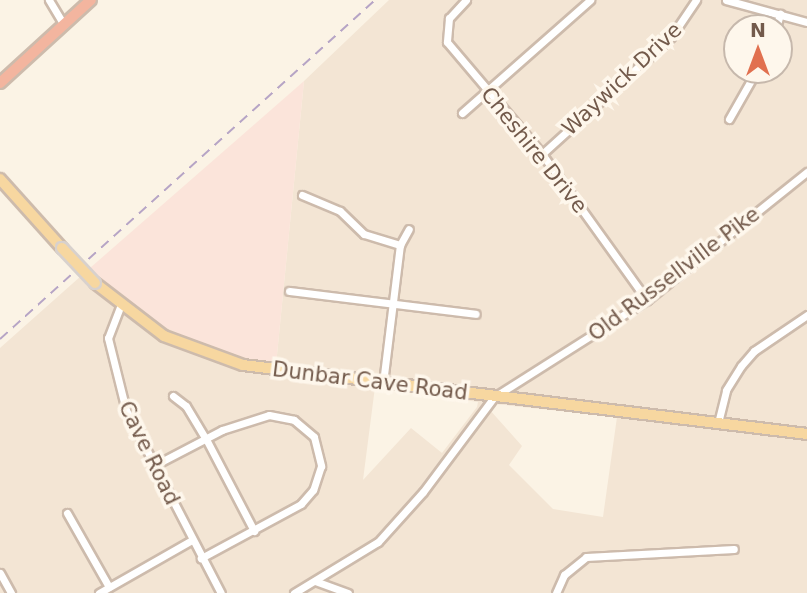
<!DOCTYPE html>
<style>
body{margin:0}
#map{position:relative;width:807px;height:593px;overflow:hidden;background:#fbf3e5;font-family:"DejaVu Sans",sans-serif}
div>[style]{position:absolute}
[style*='--x']{left:calc(var(--x)*1px);top:calc(var(--y)*1px);width:calc(var(--w)*1px);rotate:calc(var(--a)*1deg)}
.residential>*{inset:0;background:#f3e5d4}
.commercial>*{inset:0;background:#fbe4da}
.roads{filter:drop-shadow(2px 0 #cdbbac) drop-shadow(-2px 0 #cdbbac) drop-shadow(0 2px #cdbbac) drop-shadow(0 -2px #cdbbac)}
.minor>*{height:7px;margin:-3.5px;padding:0 3.5px;transform-origin:3.5px;border-radius:3.5px;background:#fff}
.major>*{height:10px;margin:-5px;padding:0 5px;transform-origin:5px;border-radius:5px;background:#f7d7a0}
.highway>*{height:10px;margin:-5px;padding:0 5px;transform-origin:5px;border-radius:5px;background:#f3b59f}
.rail>*{height:2px;margin-top:-1px;transform-origin:0;background:repeating-linear-gradient(90deg,#b6a4c5 0 10px,transparent 0 17px)}
.bridges{filter:drop-shadow(2px 0 #d8d1cd) drop-shadow(-2px 0 #d8d1cd) drop-shadow(0 2px #d8d1cd) drop-shadow(0 -2px #d8d1cd)}
.major-bridge>*{height:10px;margin:-5px;padding:0 5px;transform-origin:5px;border-radius:5px;background:#f7d7a0}
span{translate:-50% -50%;white-space:nowrap;text-align:center;line-height:1.15;-webkit-text-stroke:7px #fef7ec;paint-order:stroke}
.street-label{font-size:21px;color:#735a4b}
.north{position:absolute;left:723px;top:14px;width:70px;height:70px;box-sizing:border-box;background:#fef7ec;border:2px solid #c6b8ac;border-radius:50%;rotate:0deg;font-size:19px;font-weight:700;line-height:28px;text-align:center;color:#735a4b}
.north::after{content:'';display:block;margin:auto;width:24px;height:32px;background:#e1704f;clip-path:polygon(50% 0,100% 100%,50% 72%,0 100%)}
</style>
<div id="map">
<div class="residential">
<div style="clip-path:polygon(evenodd,389px 0,807px 0,807px 593px,0 593px,0 348px,90px 268px,119px 297px,153px 321px,276px 365px,304px 81px,389px 0,737px 28px,779px 28px,779px 70px,737px 70px,737px 28px,389px 0,375px 387px,478px 402px,477px 407px,442px 453px,411px 428px,363px 480px,375px 387px,389px 0,495px 404px,617px 417px,603px 517px,553px 509px,509px 465px,522px 446px,489px 409px,495px 404px)"></div>
</div>
<div class="commercial">
<div style="clip-path:polygon(304px 81px,276px 365px,217px 353px,153px 321px,119px 297px,90px 268px)"></div>
</div>
<div class="roads">
<div class="minor">
<div style="--x:49;--y:0;--w:29;--a:59"></div>
<div style="--x:466;--y:0;--w:25;--a:133"></div>
<div style="--x:449;--y:18;--w:24;--a:95"></div>
<div style="--x:447;--y:42;--w:147;--a:49.7"></div>
<div style="--x:542;--y:154;--w:180;--a:54.3"></div>
<div style="--x:726;--y:0;--w:84;--a:15.2"></div>
<div style="--x:776;--y:28;--w:15;--a:-74"></div>
<div style="--x:462;--y:113;--w:171;--a:-41.4"></div>
<div style="--x:729;--y:119;--w:56;--a:-60.3"></div>
<div style="--x:542;--y:154;--w:174;--a:-42.2"></div>
<div style="--x:671;--y:37;--w:45;--a:-56"></div>
<div style="--x:302;--y:195;--w:41;--a:22.8"></div>
<div style="--x:340;--y:211;--w:33;--a:44"></div>
<div style="--x:364;--y:234;--w:38;--a:17"></div>
<div style="--x:289;--y:291;--w:188;--a:7"></div>
<div style="--x:120;--y:307;--w:33;--a:111"></div>
<div style="--x:108;--y:338;--w:74;--a:76"></div>
<div style="--x:126;--y:410;--w:206;--a:62.6"></div>
<div style="--x:383;--y:383;--w:139;--a:-83"></div>
<div style="--x:400;--y:245;--w:18;--a:-61"></div>
<div style="--x:173;--y:396;--w:16;--a:38"></div>
<div style="--x:186;--y:406;--w:39;--a:59"></div>
<div style="--x:206;--y:439;--w:104;--a:62.4"></div>
<div style="--x:718;--y:423;--w:34;--a:-76"></div>
<div style="--x:726;--y:390;--w:28;--a:-58"></div>
<div style="--x:741;--y:366;--w:20;--a:-49"></div>
<div style="--x:754;--y:351;--w:64;--a:-34.2"></div>
<div style="--x:155;--y:465;--w:76;--a:-27.6"></div>
<div style="--x:222;--y:430;--w:49;--a:-17.7"></div>
<div style="--x:269;--y:415;--w:25;--a:11"></div>
<div style="--x:294;--y:420;--w:26;--a:40"></div>
<div style="--x:314;--y:437;--w:30;--a:76"></div>
<div style="--x:321;--y:466;--w:25;--a:108"></div>
<div style="--x:313;--y:490;--w:18;--a:131"></div>
<div style="--x:301;--y:504;--w:114;--a:151.6"></div>
<div style="--x:67;--y:513;--w:85;--a:60.4"></div>
<div style="--x:0;--y:573;--w:23;--a:61"></div>
<div style="--x:315;--y:581;--w:35;--a:20"></div>
<div style="--x:99;--y:593;--w:107;--a:-29.7"></div>
<div style="--x:294;--y:593;--w:98;--a:-31.3"></div>
<div style="--x:378;--y:542;--w:67;--a:-48"></div>
<div style="--x:423;--y:492;--w:119;--a:-53.2"></div>
<div style="--x:494;--y:397;--w:181;--a:-32.4"></div>
<div style="--x:647;--y:300;--w:205;--a:-38.7"></div>
<div style="--x:556;--y:593;--w:20;--a:-66"></div>
<div style="--x:564;--y:575;--w:28;--a:-39"></div>
<div style="--x:586;--y:557;--w:148;--a:-3.1"></div>
</div>
<div class="major">
<div style="--x:0;--y:179;--w:93;--a:48.1"></div>
<div style="--x:95;--y:283;--w:87;--a:37.5"></div>
<div style="--x:164;--y:336;--w:84;--a:20.2"></div>
<div style="--x:243;--y:365;--w:568;--a:6.97"></div>
</div>
<div class="highway">
<div style="--x:0;--y:83;--w:123;--a:-42.4"></div>
</div>
</div>
<div class="rail">
<div style="--x:0;--y:339;--w:506;--a:-42.11"></div>
</div>
<div class="bridges">
<div class="major-bridge">
<div style="--x:62;--y:248;--w:48;--a:46.7"></div>
</div>
</div>
<div class="street-label">
<span style="left:622px;top:79px;rotate:-43deg">Waywick Drive</span>
<span style="left:534px;top:150px;rotate:51deg">Cheshire Drive</span>
<span style="left:674px;top:274px;rotate:-37deg">Old Russellville Pike</span>
<span style="left:370px;top:381px;rotate:7deg">Dunbar Cave Road</span>
<span style="left:149px;top:453px;rotate:64deg">Cave Road</span>
</div>
<div class="north">N</div>
</div>
